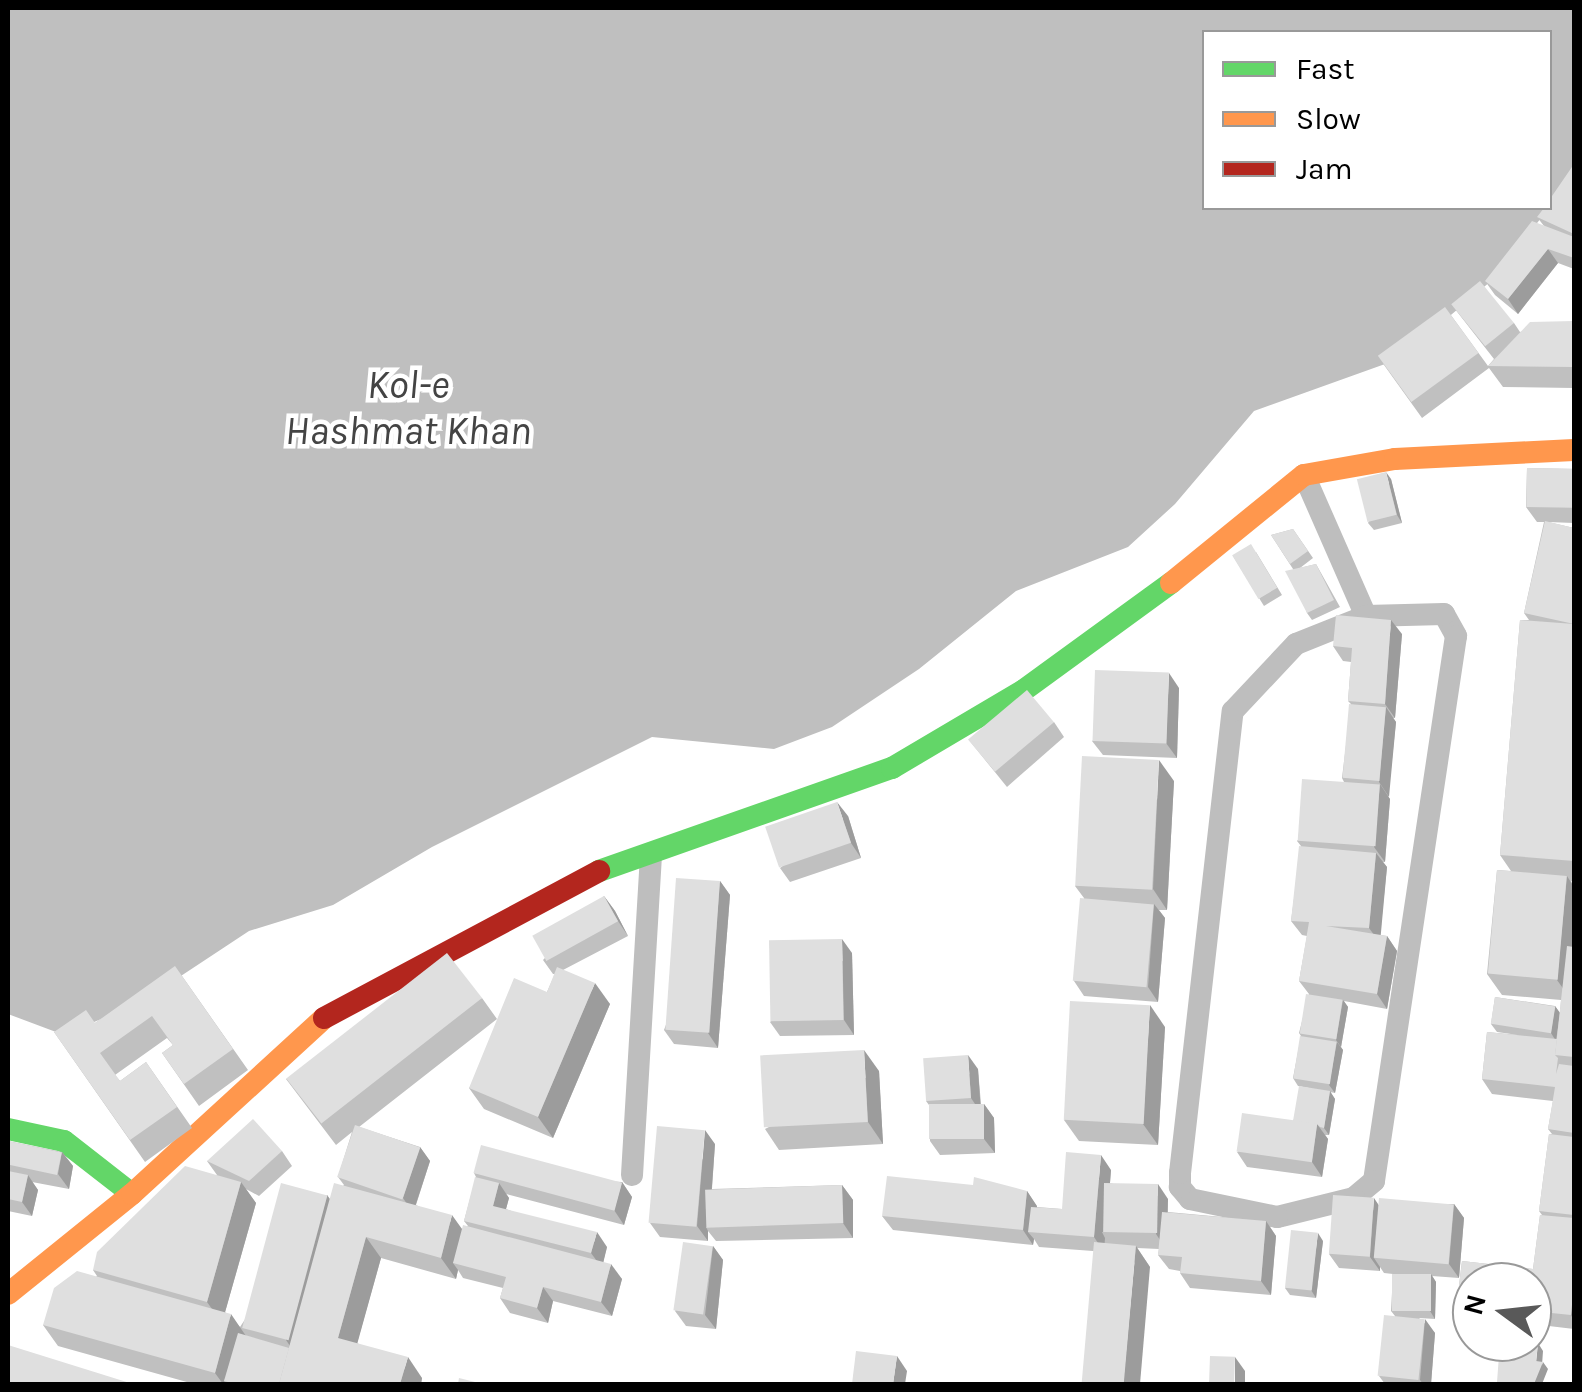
<!DOCTYPE html>
<style>
body{margin:0}
#map{position:relative;width:1582px;height:1392px;overflow:hidden;background:#fff;font-family:Karla,sans-serif}
div>[style]{position:absolute}
[style*='--x']{left:calc(var(--x)*1px);top:calc(var(--y)*1px);width:calc(var(--w)*1px);rotate:calc(var(--a)*1deg)}
.water>*{inset:0;background:#bfbfbf}
.lane>*{height:22px;margin:-11px;padding:0 11px;transform-origin:11px;border-radius:11px;background:#bebebe}
.fast>*{height:22px;margin:-11px;padding:0 11px;transform-origin:11px;border-radius:11px;background:#63d668}
.slow>*{height:22px;margin:-11px;padding:0 11px;transform-origin:11px;border-radius:11px;background:#ff974d}
.jam>*{height:22px;margin:-11px;padding:0 11px;transform-origin:11px;border-radius:11px;background:#b3261e}
.wall>*{inset:0;background:#c0c0c0}
.shaded-wall>*{inset:0;background:#9c9c9c}
.building>*{inset:0;background:#dfdfdf;transform-origin:0 0}
span{translate:-50% -50%;white-space:nowrap;text-align:center;line-height:1.15;-webkit-text-stroke:9px #fff;paint-order:stroke}
.water-label{font-size:40px;color:#444;font-style:italic}
.frame{position:absolute;inset:0;border:10px solid #000;pointer-events:none}
.legend{position:absolute;left:1202px;top:30px;width:350px;height:180px;box-sizing:border-box;background:#fff;border:2px solid #999;margin:0;padding:12px 18px;list-style:none;font-size:30px;color:#000}
.legend li{display:flex;align-items:center;gap:20px;height:50px}
.legend b{width:50px;border:2px solid #999}
.north{position:absolute;left:1452px;top:1262px;width:100px;height:100px;box-sizing:border-box;background:#fff;border:2px solid #999;border-radius:50%;rotate:285deg;font-size:28px;font-weight:700;line-height:40px;text-align:center;color:#000}
.north::after{content:'';display:block;margin:auto;width:35px;height:45px;background:#595959;clip-path:polygon(50% 0,100% 100%,50% 72%,0 100%)}
</style>
<div id="map">
<div class="water">
<div style="clip-path:polygon(8px 8px,1574px 8px,1574px 172px,1550px 206px,1550px 32px,1204px 32px,1204px 208px,1549px 208px,1491px 281px,1399px 359px,1254px 411px,1175px 504px,1128px 547px,1016px 591px,919px 669px,832px 727px,774px 749px,652px 737px,432px 847px,333px 905px,249px 931px,143px 1001px,64px 1035px,8px 1014px)"></div>
</div>
<div class="lane">
<div style="--x:1304;--y:475;--w:154;--a:66.3"></div>
<div style="--x:1444;--y:614;--w:25;--a:61"></div>
<div style="--x:1456;--y:636;--w:551;--a:98.56"></div>
<div style="--x:1374;--y:1181;--w:26;--a:140"></div>
<div style="--x:1354;--y:1198;--w:79;--a:166.1"></div>
<div style="--x:1277;--y:1217;--w:89;--a:-168.3"></div>
<div style="--x:1190;--y:1199;--w:16;--a:-130"></div>
<div style="--x:1180;--y:1187;--w:14;--a:-90"></div>
<div style="--x:1180;--y:1173;--w:465;--a:-83.5"></div>
<div style="--x:1233;--y:711;--w:92;--a:-46.8"></div>
<div style="--x:1296;--y:644;--w:75;--a:-21.8"></div>
<div style="--x:1366;--y:616;--w:78;--a:-1.5"></div>
<div style="--x:632;--y:1175;--w:320;--a:-86.6"></div>
</div>
<div class="fast">
<div style="--x:599;--y:871;--w:311;--a:-19.4"></div>
<div style="--x:892;--y:768;--w:153;--a:-30.6"></div>
<div style="--x:1024;--y:690;--w:182;--a:-36.1"></div>
<div style="--x:8;--y:1129;--w:57;--a:12.1"></div>
<div style="--x:64;--y:1141;--w:86;--a:37.9"></div>
</div>
<div class="slow">
<div style="--x:1171;--y:583;--w:171;--a:-39.1"></div>
<div style="--x:1304;--y:475;--w:92;--a:-10"></div>
<div style="--x:1395;--y:459;--w:179;--a:-2.9"></div>
<div style="--x:8;--y:1294;--w:159;--a:-38.9"></div>
<div style="--x:132;--y:1194;--w:260;--a:-42.5"></div>
</div>
<div class="jam">
<div style="--x:324;--y:1018;--w:312;--a:-28.1"></div>
</div>
<div class="wall">
<div style="clip-path:polygon(1574px 164px,1574px 269px,1558px 263px,1518px 314px,1495px 295px,1485px 281px,1544px 226px,1537px 217px)"></div>
<div style="clip-path:polygon(1451px 304px,1514px 323px,1520px 332px,1574px 321px,1574px 388px,1503px 387px,1489px 368px,1422px 418px,1379px 358px,1445px 307px,1488px 366px,1494px 359px)"></div>
<div style="clip-path:polygon(1527px 468px,1574px 469px,1574px 523px,1548px 522px,1574px 528px,1574px 882px,1571px 881px,1574px 887px,1574px 1329px,1532px 1324px,1532px 1282px,1472px 1282px,1472px 1317px,1467px 1316px,1457px 1302px,1462px 1261px,1533px 1269px,1540px 1215px,1542px 1215px,1539px 1211px,1549px 1134px,1552px 1134px,1548px 1129px,1553px 1101px,1492px 1094px,1482px 1079px,1487px 1032px,1518px 1035px,1497px 1032px,1491px 1024px,1495px 997px,1555px 1006px,1560px 1013px,1561px 1000px,1502px 995px,1487px 974px,1497px 870px,1511px 871px,1500px 855px,1520px 620px,1529px 620px,1524px 613px,1544px 522px,1537px 522px,1526px 507px)"></div>
<div style="clip-path:polygon(1391px 479px,1402px 523px,1374px 530px,1368px 523px)"></div>
<div style="clip-path:polygon(1293px 529px,1313px 558px,1300px 568px,1316px 564px,1340px 607px,1312px 620px,1307px 613px,1293px 569px,1271px 535px)"></div>
<div style="clip-path:polygon(1256px 552px,1282px 595px,1264px 606px,1233px 556px)"></div>
<div style="clip-path:polygon(1402px 634px,1395px 718px,1393px 718px,1396px 722px,1388px 797px,1390px 799px,1385px 862px,1383px 862px,1387px 867px,1380px 935px,1387px 936px,1397px 951px,1387px 1009px,1344px 1001px,1348px 1007px,1341px 1047px,1343px 1050px,1335px 1093px,1330px 1092px,1335px 1099px,1329px 1135px,1325px 1135px,1328px 1139px,1322px 1177px,1247px 1167px,1237px 1152px,1293px 1121px,1309px 1088px,1298px 1086px,1293px 1078px,1301px 1036px,1299px 1033px,1309px 994px,1299px 981px,1307px 936px,1302px 935px,1291px 921px,1301px 846px,1297px 841px,1344px 782px,1342px 778px,1351px 704px,1348px 701px,1351px 662px,1343px 661px,1333px 646px)"></div>
<div style="clip-path:polygon(1179px 688px,1177px 758px,1103px 755px,1092px 741px)"></div>
<div style="clip-path:polygon(1054px 722px,1064px 737px,1007px 787px,969px 740px)"></div>
<div style="clip-path:polygon(1174px 781px,1167px 910px,1159px 910px,1165px 918px,1158px 1002px,1084px 996px,1074px 981px,1084px 898px,1075px 886px)"></div>
<div style="clip-path:polygon(848px 816px,861px 858px,790px 882px,780px 868px)"></div>
<div style="clip-path:polygon(720px 881px,730px 895px,718px 1048px,674px 1044px,664px 1030px)"></div>
<div style="clip-path:polygon(604px 896px,615px 911px,628px 936px,563px 970px,610px 1004px,553px 1138px,484px 1109px,469px 1088px,547px 992px,555px 974px,553px 974px,543px 960px)"></div>
<div style="clip-path:polygon(852px 953px,854px 1035px,780px 1036px,770px 1022px)"></div>
<div style="clip-path:polygon(175px 966px,248px 1070px,199px 1106px,162px 1053px,173px 1045px,167px 1038px,115px 1075px,120px 1081px,146px 1062px,192px 1128px,145px 1162px,54px 1032px,95px 1023px)"></div>
<div style="clip-path:polygon(482px 998px,497px 1019px,359px 1127px,420px 1147px,430px 1161px,416px 1205px,462px 1229px,468px 1226px,464px 1221px,476px 1177px,474px 1173px,622px 1182px,632px 1197px,624px 1225px,506px 1194px,509px 1198px,506px 1209px,607px 1247px,603px 1262px,622px 1279px,612px 1316px,553px 1301px,548px 1323px,510px 1313px,500px 1298px,503px 1288px,463px 1278px,458px 1270px,456px 1279px,381px 1258px,357px 1343px,422px 1378px,421px 1384px,194px 1384px,58px 1346px,43px 1325px,97px 1276px,93px 1270px,217px 1175px,207px 1161px,282px 1151px,292px 1166px,259px 1196px,246px 1189px,256px 1203px,225px 1312px,240px 1327px,327px 1195px,330px 1199px,344px 1185px,338px 1177px,352px 1132px,336px 1145px,286px 1079px)"></div>
<div style="clip-path:polygon(1165px 1027px,1158px 1145px,1079px 1141px,1064px 1120px)"></div>
<div style="clip-path:polygon(978px 1069px,981px 1104px,984px 1104px,994px 1118px,995px 1153px,940px 1155px,930px 1141px,929px 1105px,926px 1101px)"></div>
<div style="clip-path:polygon(879px 1071px,883px 1144px,779px 1150px,765px 1129px)"></div>
<div style="clip-path:polygon(8px 1141px,62px 1152px,73px 1166px,69px 1189px,32px 1182px,38px 1190px,32px 1216px,8px 1211px)"></div>
<div style="clip-path:polygon(715px 1144px,712px 1189px,842px 1185px,853px 1200px,853px 1238px,716px 1241px,708px 1231px,708px 1241px,660px 1237px,650px 1223px)"></div>
<div style="clip-path:polygon(1111px 1170px,1110px 1183px,1168px 1199px,1168px 1212px,1266px 1221px,1276px 1236px,1271px 1295px,1190px 1288px,1180px 1273px,1180px 1271px,1169px 1269px,1158px 1255px,1159px 1249px,1137px 1248px,1150px 1267px,1093px 1251px,1039px 1247px,1034px 1239px,1033px 1245px,893px 1230px,882px 1216px,1027px 1191px,1037px 1207px,1062px 1209px)"></div>
<div style="clip-path:polygon(1454px 1204px,1464px 1218px,1459px 1278px,1432px 1276px,1436px 1282px,1435px 1319px,1419px 1318px,1435px 1333px,1431px 1384px,1385px 1384px,1379px 1376px,1395px 1316px,1391px 1311px,1393px 1274px,1384px 1273px,1380px 1267px,1380px 1271px,1339px 1268px,1329px 1254px,1379px 1205px)"></div>
<div style="clip-path:polygon(1323px 1241px,1316px 1298px,1290px 1295px,1285px 1288px)"></div>
<div style="clip-path:polygon(713px 1246px,723px 1260px,716px 1329px,686px 1326px,675px 1311px)"></div>
</div>
<div class="shaded-wall">
<div style="clip-path:polygon(1548px 249px,1558px 263px,1518px 314px,1508px 299px)"></div>
<div style="clip-path:polygon(1386px 472px,1391px 479px,1402px 523px,1397px 515px)"></div>
<div style="clip-path:polygon(1391px 620px,1402px 634px,1395px 718px,1385px 704px)"></div>
<div style="clip-path:polygon(1169px 673px,1179px 688px,1177px 758px,1166px 743px)"></div>
<div style="clip-path:polygon(1386px 707px,1396px 722px,1389px 797px,1379px 782px)"></div>
<div style="clip-path:polygon(1159px 760px,1174px 781px,1167px 910px,1153px 889px)"></div>
<div style="clip-path:polygon(1380px 784px,1390px 799px,1385px 862px,1374px 847px)"></div>
<div style="clip-path:polygon(837px 802px,848px 816px,861px 858px,851px 843px)"></div>
<div style="clip-path:polygon(1376px 853px,1387px 867px,1380px 943px,1369px 928px)"></div>
<div style="clip-path:polygon(1567px 876px,1574px 887px,1572px 1001px,1557px 980px)"></div>
<div style="clip-path:polygon(720px 881px,730px 895px,718px 1048px,708px 1033px)"></div>
<div style="clip-path:polygon(604px 896px,615px 911px,628px 936px,618px 921px)"></div>
<div style="clip-path:polygon(1154px 904px,1165px 918px,1158px 1002px,1148px 987px)"></div>
<div style="clip-path:polygon(1387px 936px,1397px 951px,1387px 1009px,1377px 994px)"></div>
<div style="clip-path:polygon(842px 939px,852px 953px,854px 1035px,844px 1020px)"></div>
<div style="clip-path:polygon(595px 983px,610px 1004px,553px 1138px,538px 1117px)"></div>
<div style="clip-path:polygon(1343px 1000px,1348px 1007px,1341px 1047px,1336px 1040px)"></div>
<div style="clip-path:polygon(1150px 1005px,1165px 1027px,1158px 1145px,1143px 1124px)"></div>
<div style="clip-path:polygon(1555px 1006px,1560px 1013px,1556px 1041px,1551px 1033px)"></div>
<div style="clip-path:polygon(1337px 1042px,1343px 1050px,1335px 1093px,1329px 1085px)"></div>
<div style="clip-path:polygon(864px 1050px,879px 1071px,883px 1144px,868px 1122px)"></div>
<div style="clip-path:polygon(968px 1055px,978px 1069px,981px 1113px,971px 1098px)"></div>
<div style="clip-path:polygon(1330px 1091px,1335px 1099px,1329px 1135px,1324px 1128px)"></div>
<div style="clip-path:polygon(984px 1104px,994px 1118px,995px 1153px,984px 1139px)"></div>
<div style="clip-path:polygon(1317px 1124px,1328px 1139px,1322px 1177px,1312px 1162px)"></div>
<div style="clip-path:polygon(705px 1130px,715px 1144px,709px 1227px,706px 1227px,708px 1231px,708px 1241px,697px 1226px)"></div>
<div style="clip-path:polygon(420px 1147px,430px 1161px,413px 1213px,403px 1198px)"></div>
<div style="clip-path:polygon(62px 1152px,73px 1166px,69px 1189px,58px 1174px)"></div>
<div style="clip-path:polygon(1101px 1155px,1111px 1170px,1106px 1232px,1102px 1232px,1105px 1238px,1104px 1252px,1094px 1237px)"></div>
<div style="clip-path:polygon(28px 1175px,38px 1190px,32px 1216px,22px 1202px)"></div>
<div style="clip-path:polygon(241px 1182px,256px 1203px,222px 1323px,207px 1302px)"></div>
<div style="clip-path:polygon(622px 1182px,632px 1197px,624px 1225px,614px 1210px)"></div>
<div style="clip-path:polygon(499px 1183px,509px 1198px,503px 1220px,493px 1206px)"></div>
<div style="clip-path:polygon(1158px 1184px,1168px 1199px,1166px 1249px,1156px 1234px)"></div>
<div style="clip-path:polygon(842px 1185px,853px 1200px,853px 1238px,843px 1223px)"></div>
<div style="clip-path:polygon(1027px 1191px,1037px 1206px,1034px 1232px,1028px 1232px,1034px 1239px,1033px 1245px,1023px 1230px)"></div>
<div style="clip-path:polygon(327px 1195px,337px 1210px,296px 1355px,286px 1340px)"></div>
<div style="clip-path:polygon(1374px 1198px,1384px 1213px,1374px 1258px,1380px 1267px,1380px 1271px,1370px 1257px)"></div>
<div style="clip-path:polygon(1454px 1204px,1464px 1218px,1459px 1278px,1449px 1264px)"></div>
<div style="clip-path:polygon(452px 1215px,467px 1236px,453px 1263px,458px 1270px,456px 1279px,441px 1258px)"></div>
<div style="clip-path:polygon(1266px 1221px,1276px 1236px,1271px 1295px,1261px 1281px)"></div>
<div style="clip-path:polygon(597px 1232px,607px 1247px,602px 1268px,591px 1253px)"></div>
<div style="clip-path:polygon(1318px 1233px,1323px 1241px,1316px 1298px,1311px 1290px)"></div>
<div style="clip-path:polygon(366px 1237px,381px 1258px,353px 1359px,338px 1338px)"></div>
<div style="clip-path:polygon(713px 1246px,723px 1260px,716px 1329px,705px 1315px)"></div>
<div style="clip-path:polygon(1136px 1246px,1150px 1267px,1140px 1384px,1123px 1384px)"></div>
<div style="clip-path:polygon(611px 1264px,622px 1279px,612px 1316px,601px 1302px)"></div>
<div style="clip-path:polygon(1431px 1274px,1436px 1282px,1435px 1319px,1430px 1311px)"></div>
<div style="clip-path:polygon(1574px 1283px,1574px 1321px,1571px 1315px)"></div>
<div style="clip-path:polygon(543px 1287px,553px 1301px,548px 1323px,537px 1308px)"></div>
<div style="clip-path:polygon(231px 1314px,246px 1336px,224px 1381px,226px 1384px,223px 1384px,215px 1373px)"></div>
<div style="clip-path:polygon(1425px 1319px,1435px 1333px,1431px 1384px,1423px 1384px,1420px 1380px)"></div>
<div style="clip-path:polygon(1538px 1343px,1543px 1351px,1542px 1365px,1543px 1362px,1548px 1369px,1542px 1384px,1534px 1384px)"></div>
<div style="clip-path:polygon(897px 1356px,907px 1371px,905px 1384px,893px 1384px)"></div>
<div style="clip-path:polygon(408px 1357px,422px 1378px,421px 1384px,400px 1384px)"></div>
<div style="clip-path:polygon(1235px 1357px,1245px 1371px,1245px 1384px,1235px 1384px)"></div>
</div>
<div class="building">
<div style="clip-path:polygon(1574px 164px,1574px 234px,1537px 217px,1544px 208px,1550px 208px,1550px 199px)"></div>
<div style="clip-path:polygon(1532px 221px,1574px 237px,1574px 258px,1548px 249px,1508px 299px,1485px 281px)"></div>
<div style="left:1480px;top:281px;width:54px;height:37px;rotate:51deg"></div>
<div style="left:1445px;top:307px;width:57px;height:83px;rotate:54deg"></div>
<div style="clip-path:polygon(1574px 321px,1574px 367px,1488px 366px,1530px 322px)"></div>
<div style="left:1527px;top:468px;width:47px;height:39px;rotate:1deg"></div>
<div style="left:1386px;top:472px;width:44px;height:30px;rotate:76deg"></div>
<div style="clip-path:polygon(1545px 521px,1574px 528px,1574px 624px,1524px 613px)"></div>
<div style="clip-path:polygon(1293px 529px,1308px 551px,1290px 564px,1271px 535px)"></div>
<div style="left:1251px;top:544px;width:51px;height:22px;rotate:59deg"></div>
<div style="clip-path:polygon(1316px 564px,1334px 600px,1307px 613px,1285px 571px)"></div>
<div style="clip-path:polygon(1336px 615px,1391px 620px,1385px 704px,1348px 701px,1352px 648px,1333px 646px)"></div>
<div style="clip-path:polygon(1520px 620px,1574px 624px,1574px 861px,1500px 855px)"></div>
<div style="left:1095px;top:670px;width:74px;height:71px;rotate:2deg"></div>
<div style="left:1027px;top:690px;width:42px;height:77px;rotate:50deg"></div>
<div style="left:1349px;top:704px;width:37px;height:74px;rotate:5deg"></div>
<div style="left:1082px;top:756px;width:77px;height:130px;rotate:3deg"></div>
<div style="left:1302px;top:779px;width:78px;height:62px;rotate:4deg"></div>
<div style="left:837px;top:802px;width:43px;height:76px;rotate:71deg"></div>
<div style="clip-path:polygon(1299px 846px,1376px 853px,1369px 928px,1326px 926px,1387px 936px,1377px 994px,1299px 981px,1309px 922px,1291px 921px)"></div>
<div style="left:1497px;top:870px;width:70px;height:104px;rotate:5deg"></div>
<div style="left:676px;top:878px;width:44px;height:152px;rotate:4deg"></div>
<div style="left:604px;top:896px;width:29px;height:82px;rotate:61deg"></div>
<div style="left:1080px;top:898px;width:74px;height:83px;rotate:5deg"></div>
<div style="left:842px;top:939px;width:81px;height:73px;rotate:89deg"></div>
<div style="clip-path:polygon(1567px 946px,1574px 947px,1574px 1057px,1555px 1055px)"></div>
<div style="left:447px;top:953px;width:57px;height:204px;rotate:52deg"></div>
<div style="clip-path:polygon(175px 966px,233px 1049px,184px 1084px,162px 1053px,173px 1045px,152px 1016px,100px 1053px,120px 1081px,146px 1062px,177px 1107px,130px 1140px,54px 1032px,86px 1010px,95px 1023px)"></div>
<div style="clip-path:polygon(557px 967px,595px 983px,538px 1117px,469px 1088px,514px 978px,547px 992px)"></div>
<div style="left:1306px;top:994px;width:37px;height:40px;rotate:9deg"></div>
<div style="left:1495px;top:997px;width:61px;height:27px;rotate:9deg"></div>
<div style="left:1070px;top:1001px;width:80px;height:119px;rotate:3deg"></div>
<div style="clip-path:polygon(1487px 1032px,1557px 1039px,1555px 1055px,1558px 1058px,1556px 1074px,1559px 1064px,1574px 1066px,1574px 1133px,1548px 1129px,1555px 1087px,1482px 1079px)"></div>
<div style="left:1300px;top:1036px;width:37px;height:43px;rotate:9deg"></div>
<div style="left:864px;top:1050px;width:72px;height:104px;rotate:87deg"></div>
<div style="left:968px;top:1055px;width:43px;height:45px;rotate:86deg"></div>
<div style="clip-path:polygon(1299px 1086px,1330px 1091px,1324px 1128px,1320px 1127px,1317px 1124px,1293px 1121px)"></div>
<div style="left:984px;top:1104px;width:35px;height:55px;rotate:90deg"></div>
<div style="left:1242px;top:1113px;width:76px;height:39px;rotate:8deg"></div>
<div style="clip-path:polygon(253px 1119px,282px 1151px,249px 1181px,207px 1161px)"></div>
<div style="left:355px;top:1125px;width:69px;height:55px;rotate:19deg"></div>
<div style="left:657px;top:1126px;width:48px;height:97px;rotate:5deg"></div>
<div style="clip-path:polygon(1549px 1134px,1574px 1137px,1574px 1215px,1539px 1211px)"></div>
<div style="left:8px;top:1141px;width:55px;height:23px;rotate:12deg"></div>
<div style="left:481px;top:1145px;width:146px;height:29px;rotate:15deg"></div>
<div style="clip-path:polygon(1066px 1152px,1101px 1155px,1094px 1237px,1028px 1232px,1031px 1207px,1062px 1209px)"></div>
<div style="clip-path:polygon(185px 1166px,241px 1182px,207px 1302px,93px 1270px,97px 1252px)"></div>
<div style="clip-path:polygon(8px 1171px,28px 1175px,22px 1202px,8px 1199px)"></div>
<div style="clip-path:polygon(887px 1176px,973px 1185px,974px 1177px,1027px 1191px,1023px 1230px,882px 1216px)"></div>
<div style="clip-path:polygon(475px 1177px,499px 1183px,493px 1206px,597px 1232px,591px 1253px,464px 1221px)"></div>
<div style="left:281px;top:1183px;width:48px;height:150px;rotate:15deg"></div>
<div style="clip-path:polygon(334px 1183px,452px 1215px,441px 1258px,366px 1237px,338px 1338px,408px 1357px,400px 1384px,279px 1384px)"></div>
<div style="left:1104px;top:1183px;width:54px;height:49px;rotate:1deg"></div>
<div style="left:842px;top:1185px;width:38px;height:137px;rotate:88deg"></div>
<div style="left:1333px;top:1195px;width:41px;height:59px;rotate:4deg"></div>
<div style="left:1379px;top:1198px;width:75px;height:60px;rotate:5deg"></div>
<div style="clip-path:polygon(1162px 1212px,1266px 1221px,1261px 1281px,1180px 1273px,1182px 1257px,1158px 1255px)"></div>
<div style="clip-path:polygon(1540px 1215px,1574px 1218px,1574px 1283px,1571px 1315px,1532px 1311px,1532px 1282px,1472px 1282px,1472px 1304px,1457px 1302px,1462px 1261px,1533px 1269px)"></div>
<div style="clip-path:polygon(463px 1225px,611px 1264px,601px 1302px,543px 1287px,537px 1308px,500px 1298px,506px 1277px,453px 1263px)"></div>
<div style="left:1291px;top:1230px;width:27px;height:58px;rotate:6deg"></div>
<div style="left:683px;top:1242px;width:30px;height:69px;rotate:8deg"></div>
<div style="left:1094px;top:1242px;width:42px;height:143px;rotate:5deg"></div>
<div style="clip-path:polygon(77px 1271px,231px 1314px,215px 1373px,43px 1325px,54px 1288px)"></div>
<div style="left:1392px;top:1274px;width:39px;height:37px"></div>
<div style="left:1384px;top:1315px;width:41px;height:61px;rotate:6deg"></div>
<div style="clip-path:polygon(238px 1333px,289px 1348px,279px 1384px,236px 1384px,224px 1381px)"></div>
<div style="clip-path:polygon(1500px 1342px,1538px 1343px,1536px 1361px,1543px 1362px,1534px 1384px,1497px 1382px)"></div>
<div style="clip-path:polygon(8px 1345px,133px 1384px,8px 1384px)"></div>
<div style="clip-path:polygon(856px 1351px,897px 1356px,893px 1384px,852px 1384px)"></div>
<div style="left:1210px;top:1356px;width:25px;height:28px;rotate:2deg"></div>
<div style="clip-path:polygon(459px 1378px,483px 1384px,458px 1384px)"></div>
</div>
<div class="water-label">
<span style="left:408px;top:408px">Kol-e<br>Hashmat Khan</span>
</div>
<div class="frame"></div>
<ul class="legend">
<li><b style="height:12px;background:#63d668"></b>Fast</li>
<li><b style="height:12px;background:#ff974d"></b>Slow</li>
<li><b style="height:12px;background:#b3261e"></b>Jam</li>
</ul>
<div class="north">N</div>
</div>
